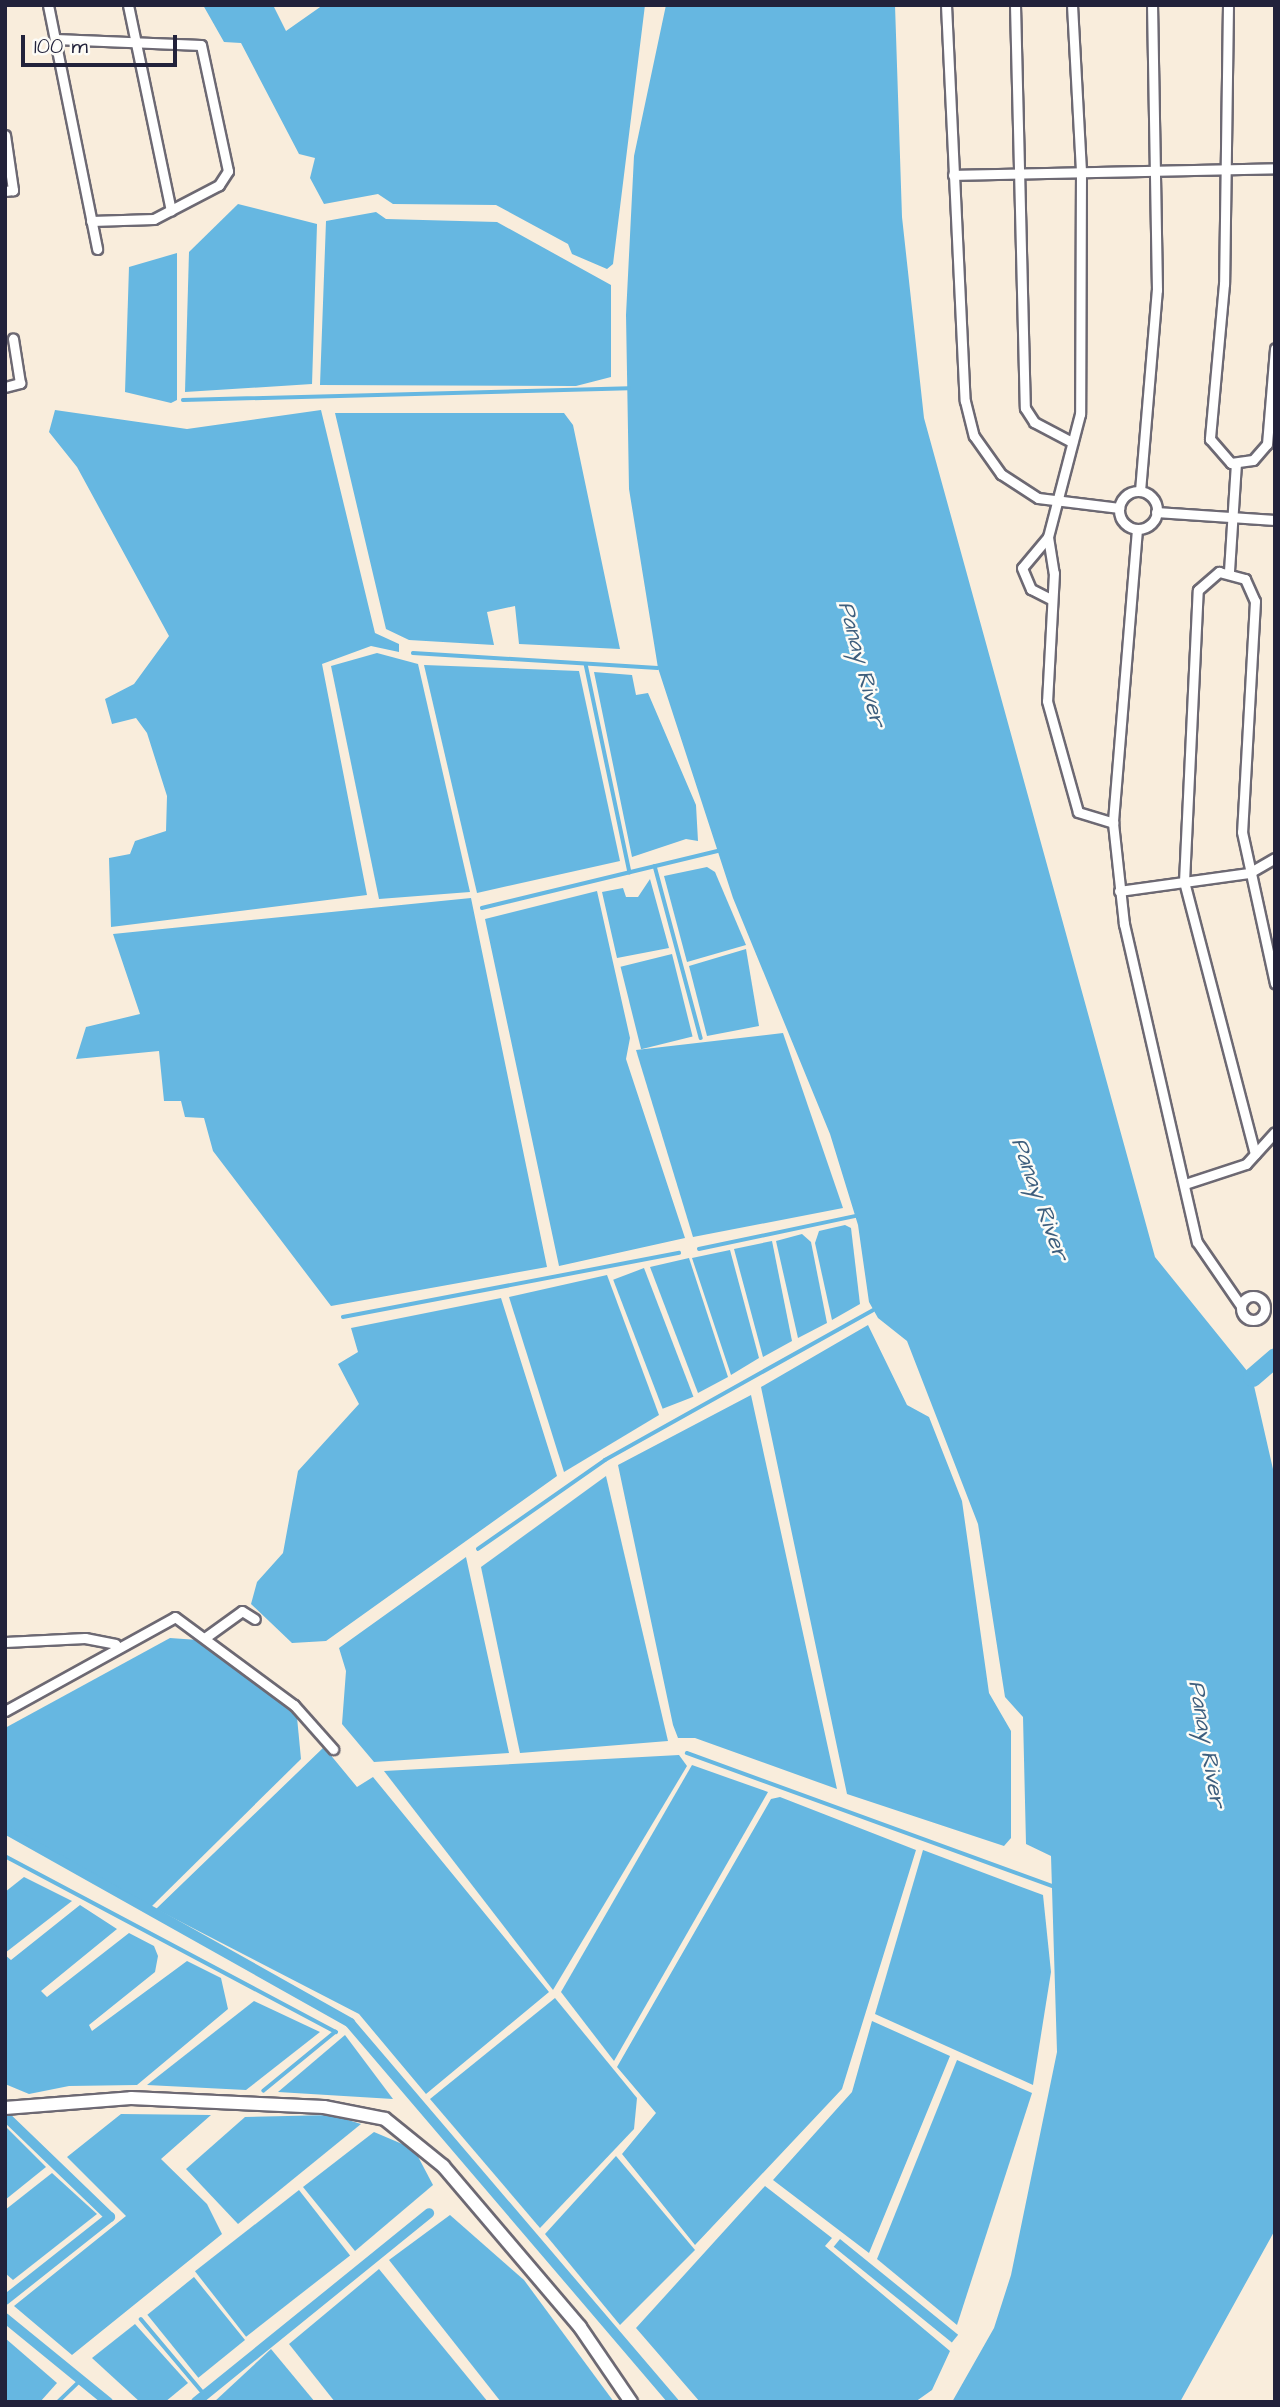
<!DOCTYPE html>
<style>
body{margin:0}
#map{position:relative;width:1280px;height:2407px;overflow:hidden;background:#f9eddc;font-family:"Architects Daughter",sans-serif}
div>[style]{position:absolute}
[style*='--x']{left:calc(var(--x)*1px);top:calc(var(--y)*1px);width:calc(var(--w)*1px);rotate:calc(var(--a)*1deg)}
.water>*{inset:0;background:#66b7e1;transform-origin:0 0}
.stream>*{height:3.5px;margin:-1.75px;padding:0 1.75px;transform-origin:1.75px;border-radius:1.75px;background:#66b7e1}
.canal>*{height:10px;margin:-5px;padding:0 5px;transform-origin:5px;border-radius:5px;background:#66b7e1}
.river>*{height:19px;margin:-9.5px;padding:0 9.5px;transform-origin:9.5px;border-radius:9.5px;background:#66b7e1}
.roads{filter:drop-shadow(2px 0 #6d6973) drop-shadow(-2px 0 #6d6973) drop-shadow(0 2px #6d6973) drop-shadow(0 -2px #6d6973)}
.minor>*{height:9px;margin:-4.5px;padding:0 4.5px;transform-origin:4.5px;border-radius:4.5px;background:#fff}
.minor>.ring{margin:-4.5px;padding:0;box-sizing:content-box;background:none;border:9px solid #fff;border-radius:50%}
.secondary>*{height:12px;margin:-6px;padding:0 6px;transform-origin:6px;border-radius:6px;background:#fff}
span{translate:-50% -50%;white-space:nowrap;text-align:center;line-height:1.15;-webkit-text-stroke:5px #fdfcf7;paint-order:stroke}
.water-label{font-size:23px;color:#3d5e7d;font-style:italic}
.frame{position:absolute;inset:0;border:7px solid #22223b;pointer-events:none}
.scale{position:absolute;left:21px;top:35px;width:156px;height:32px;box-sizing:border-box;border:4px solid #22223b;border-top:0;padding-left:9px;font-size:21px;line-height:24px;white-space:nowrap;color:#22223b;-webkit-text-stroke:5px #fdfcf7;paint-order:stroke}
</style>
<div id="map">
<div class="water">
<div style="clip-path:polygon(203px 5px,273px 5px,286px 31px,323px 5px,645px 5px,613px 264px,607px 269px,572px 254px,568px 244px,496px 205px,393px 204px,378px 194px,324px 204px,310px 178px,315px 158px,299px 154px,241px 43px,224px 42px)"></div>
<div style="clip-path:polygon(666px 5px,895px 5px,902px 217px,924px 418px,1155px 1257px,1252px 1377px,1275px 1478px,1275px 2230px,1180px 2402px,952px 2402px,994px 2328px,1011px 2275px,1057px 2052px,1051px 1856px,1026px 1844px,1023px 1717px,1005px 1697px,978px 1524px,907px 1341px,878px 1318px,869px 1302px,858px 1225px,830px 1134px,733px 898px,658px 668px,629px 489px,626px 315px,634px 156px)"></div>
<div style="clip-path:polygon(238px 204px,317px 224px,312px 384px,185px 392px,189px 252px)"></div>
<div style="clip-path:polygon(376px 212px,386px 219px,497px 222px,611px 285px,611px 377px,576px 386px,320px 385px,326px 221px)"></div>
<div style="clip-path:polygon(177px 253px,177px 400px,171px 403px,125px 392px,129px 267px)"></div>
<div style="clip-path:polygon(55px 410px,187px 429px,321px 410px,375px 633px,399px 644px,399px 652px,371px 646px,322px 664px,367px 895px,111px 927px,109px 858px,130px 854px,135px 841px,166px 831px,167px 796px,147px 733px,136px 718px,112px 724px,105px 699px,134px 684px,169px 636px,77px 467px,49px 432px)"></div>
<div style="clip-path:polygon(335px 413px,564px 413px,573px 425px,620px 649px,519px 644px,515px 606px,487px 612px,494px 645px,409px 640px,386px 629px)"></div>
<div style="clip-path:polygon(377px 653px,418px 664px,470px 892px,379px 899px,331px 666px)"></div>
<div style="clip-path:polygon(424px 665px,579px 671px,620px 861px,477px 893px)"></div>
<div style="clip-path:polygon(594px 672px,632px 675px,636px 695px,648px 693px,696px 805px,698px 841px,686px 839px,632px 857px)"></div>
<div style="clip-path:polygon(707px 867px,715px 872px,746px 945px,687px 962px,664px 876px)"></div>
<div style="clip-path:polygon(650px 879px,669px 948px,617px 958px,602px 892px,623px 888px,626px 897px,638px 897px)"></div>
<div style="clip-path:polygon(597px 891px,630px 1038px,626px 1059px,685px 1238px,559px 1266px,485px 919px)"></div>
<div style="clip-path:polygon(471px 898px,547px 1267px,331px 1306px,213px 1151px,204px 1118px,185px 1117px,181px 1101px,164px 1101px,159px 1051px,76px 1059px,86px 1027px,140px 1014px,113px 934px)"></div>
<div style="clip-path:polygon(746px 949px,759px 1026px,707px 1036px,689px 966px)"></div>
<div style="left:672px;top:954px;width:85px;height:53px;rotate:76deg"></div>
<div style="clip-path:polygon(783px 1033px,843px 1208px,693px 1237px,636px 1050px)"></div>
<div style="clip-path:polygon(845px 1225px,851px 1228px,860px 1304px,832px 1320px,815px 1243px,819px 1231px)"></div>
<div style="clip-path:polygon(802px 1234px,811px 1242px,827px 1323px,798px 1338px,776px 1241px)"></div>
<div style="clip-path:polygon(772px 1241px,792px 1341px,763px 1357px,734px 1249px)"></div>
<div style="clip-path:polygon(730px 1250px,759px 1358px,731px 1375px,692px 1258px)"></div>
<div style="clip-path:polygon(689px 1258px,728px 1377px,698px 1393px,650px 1267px)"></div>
<div style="left:644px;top:1268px;width:138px;height:33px;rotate:69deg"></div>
<div style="clip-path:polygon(607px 1275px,659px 1415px,564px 1472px,509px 1297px)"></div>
<div style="clip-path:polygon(501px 1298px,557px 1476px,326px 1641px,292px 1643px,251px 1604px,257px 1582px,283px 1553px,298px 1471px,359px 1404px,338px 1364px,358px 1352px,351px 1328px)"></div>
<div style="clip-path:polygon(868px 1325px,907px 1405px,929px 1417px,962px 1501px,989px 1693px,1011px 1731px,1011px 1838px,1004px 1846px,847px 1794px,761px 1387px)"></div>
<div style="clip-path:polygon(751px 1395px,837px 1789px,695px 1738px,678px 1738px,673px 1725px,618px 1465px)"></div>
<div style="clip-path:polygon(606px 1476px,668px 1741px,520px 1753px,481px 1567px)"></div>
<div style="clip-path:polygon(466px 1557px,509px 1753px,374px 1762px,342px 1724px,346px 1671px,339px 1648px)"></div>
<div style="clip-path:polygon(170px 1638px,198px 1640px,296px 1707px,301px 1759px,151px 1907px,5px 1830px,5px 1728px)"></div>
<div style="clip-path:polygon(324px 1747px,357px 1787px,373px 1777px,549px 1992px,426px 2094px,359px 2014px,156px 1909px)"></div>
<div style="clip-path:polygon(679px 1755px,687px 1766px,553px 1990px,384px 1771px)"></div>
<div style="clip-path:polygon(692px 1765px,768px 1792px,614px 2061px,561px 1992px)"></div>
<div style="clip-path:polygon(780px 1797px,916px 1850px,842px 2089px,695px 2245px,622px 2154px,656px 2113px,617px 2067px,771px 1799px)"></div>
<div style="clip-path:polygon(923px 1850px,1043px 1895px,1051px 1972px,1033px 2085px,875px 2014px)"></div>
<div style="clip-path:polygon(24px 1877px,72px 1901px,5px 1953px,5px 1892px)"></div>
<div style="clip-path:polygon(80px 1905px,117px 1929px,41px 1991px,47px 1997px,129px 1933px,154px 1946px,158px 1956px,155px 1972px,89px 2025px,92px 2031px,187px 1961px,221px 1978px,228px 2009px,137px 2085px,69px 2086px,29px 2094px,5px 2084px,5px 1955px,11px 1960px)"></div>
<div style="clip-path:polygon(555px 1998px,637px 2098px,634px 2129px,540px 2228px,430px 2099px)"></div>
<div style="clip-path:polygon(254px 2001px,320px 2032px,246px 2090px,147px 2085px)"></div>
<div style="clip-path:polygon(872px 2021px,950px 2056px,869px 2253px,773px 2180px,852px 2092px)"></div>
<div style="clip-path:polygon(345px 2035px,393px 2099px,278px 2092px)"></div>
<div style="clip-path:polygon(957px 2060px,1032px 2093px,957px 2325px,877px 2259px)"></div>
<div style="clip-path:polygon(121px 2114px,211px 2115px,161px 2159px,207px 2204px,222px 2234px,72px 2355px,14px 2306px,126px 2216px,67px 2157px)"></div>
<div style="clip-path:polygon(332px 2115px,361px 2124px,238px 2224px,186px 2169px,245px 2117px)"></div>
<div style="clip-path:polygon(5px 2126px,46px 2167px,5px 2200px)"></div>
<div style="clip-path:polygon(374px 2132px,414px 2149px,433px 2185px,355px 2251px,303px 2187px)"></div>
<div style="clip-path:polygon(616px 2156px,695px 2250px,620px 2325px,545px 2234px)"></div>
<div style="clip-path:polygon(52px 2173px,97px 2214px,13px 2280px,5px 2273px,5px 2210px)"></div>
<div style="clip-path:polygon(765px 2186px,832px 2238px,825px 2246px,950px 2351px,932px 2390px,915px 2402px,700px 2402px,636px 2328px)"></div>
<div style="left:299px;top:2190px;width:83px;height:132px;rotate:52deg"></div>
<div style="clip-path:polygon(450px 2215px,524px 2280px,614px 2402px,501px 2402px,389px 2260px)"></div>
<div style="left:840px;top:2239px;width:152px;height:10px;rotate:39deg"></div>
<div style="clip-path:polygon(379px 2269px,488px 2402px,335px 2402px,289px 2344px)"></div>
<div style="left:194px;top:2277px;width:81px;height:60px;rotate:51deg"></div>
<div style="clip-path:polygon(135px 2324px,188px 2383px,165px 2402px,140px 2402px,92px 2358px)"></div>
<div style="clip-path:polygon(5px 2338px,57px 2383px,40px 2402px,5px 2402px)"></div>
<div style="clip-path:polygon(271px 2349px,315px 2402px,214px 2402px)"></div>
</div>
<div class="stream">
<div style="--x:183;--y:400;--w:446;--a:-1.5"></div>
<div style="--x:413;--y:653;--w:245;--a:3.5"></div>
<div style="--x:586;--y:664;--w:213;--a:78.1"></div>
<div style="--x:655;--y:866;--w:178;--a:75"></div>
<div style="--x:482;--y:908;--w:243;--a:-13.6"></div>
<div style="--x:699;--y:1249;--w:160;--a:-11.9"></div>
<div style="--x:343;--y:1317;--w:342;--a:-10.8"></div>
<div style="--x:478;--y:1549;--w:155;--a:-35"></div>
<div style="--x:605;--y:1460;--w:307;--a:-29.2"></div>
<div style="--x:687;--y:1753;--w:388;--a:20"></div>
<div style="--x:5;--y:1856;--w:375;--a:28"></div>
<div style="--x:336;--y:2032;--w:93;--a:140.7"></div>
<div style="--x:141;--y:2319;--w:99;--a:49.9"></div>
<div style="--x:58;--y:2402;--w:32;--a:-44"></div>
</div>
<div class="canal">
<div style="--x:5;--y:1829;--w:396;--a:29.3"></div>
<div style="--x:350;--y:2023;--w:499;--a:49.5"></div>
<div style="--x:5;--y:2300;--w:134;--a:-38.3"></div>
<div style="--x:110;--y:2217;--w:144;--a:-136.1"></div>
<div style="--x:5;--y:2318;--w:133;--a:39.2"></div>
<div style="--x:196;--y:2402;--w:300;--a:-39"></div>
</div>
<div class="river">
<div style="--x:1252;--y:1377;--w:30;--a:-41"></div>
</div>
<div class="roads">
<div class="minor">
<div style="--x:48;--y:5;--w:249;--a:78.6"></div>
<div style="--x:128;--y:5;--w:210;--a:78.2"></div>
<div style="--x:946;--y:5;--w:396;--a:87.3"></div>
<div style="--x:965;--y:401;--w:36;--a:76"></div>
<div style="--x:974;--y:436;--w:47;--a:54.6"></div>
<div style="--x:1001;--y:474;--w:44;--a:33"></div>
<div style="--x:1038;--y:498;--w:82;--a:7"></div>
<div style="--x:1015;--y:5;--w:403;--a:88.6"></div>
<div style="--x:1025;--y:408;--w:17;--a:57"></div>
<div style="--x:1034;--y:422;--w:43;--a:27.8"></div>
<div style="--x:1072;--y:5;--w:165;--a:86.9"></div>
<div style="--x:1081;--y:170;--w:244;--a:90.2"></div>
<div style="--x:1080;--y:414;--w:127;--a:104.6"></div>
<div style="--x:1048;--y:537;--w:36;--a:81"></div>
<div style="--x:1054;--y:573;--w:128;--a:93.1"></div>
<div style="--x:1047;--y:701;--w:115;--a:74.4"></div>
<div style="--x:1078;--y:812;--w:37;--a:17"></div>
<div style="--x:1228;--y:5;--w:279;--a:90.8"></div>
<div style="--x:1224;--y:284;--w:156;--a:95.2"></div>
<div style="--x:1210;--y:439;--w:32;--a:49"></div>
<div style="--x:1231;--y:463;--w:22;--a:-8"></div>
<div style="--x:1253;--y:460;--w:21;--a:-49"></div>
<div style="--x:1267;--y:444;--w:96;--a:-85.2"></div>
<div style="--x:55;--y:39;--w:146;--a:2.4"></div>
<div style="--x:201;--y:45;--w:129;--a:77.9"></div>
<div style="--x:228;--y:171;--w:17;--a:123"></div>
<div style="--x:219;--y:185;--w:73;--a:152.4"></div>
<div style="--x:154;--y:219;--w:63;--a:178.2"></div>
<div style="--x:5;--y:135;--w:56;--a:81.7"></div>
<div style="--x:13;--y:190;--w:8;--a:173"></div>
<div style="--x:953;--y:175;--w:322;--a:-1.2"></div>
<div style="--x:5;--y:387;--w:16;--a:-15"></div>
<div style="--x:20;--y:383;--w:45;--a:-99"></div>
<div style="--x:1140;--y:491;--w:202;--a:-85.2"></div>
<div style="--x:1157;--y:290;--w:285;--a:-91"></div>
<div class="ring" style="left:1119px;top:491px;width:29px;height:29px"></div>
<div style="--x:1156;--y:512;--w:119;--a:3.8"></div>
<div style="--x:1137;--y:529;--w:295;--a:94.7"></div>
<div style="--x:1113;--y:823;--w:102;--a:83.8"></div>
<div style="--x:1124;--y:924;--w:326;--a:77.1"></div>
<div style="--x:1197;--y:1242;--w:78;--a:55.5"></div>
<div style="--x:1048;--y:537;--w:40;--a:130"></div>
<div style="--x:1022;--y:568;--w:23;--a:67"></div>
<div style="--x:1031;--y:589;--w:22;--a:27"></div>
<div style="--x:1229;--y:571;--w:107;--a:-86.3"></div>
<div style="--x:1119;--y:891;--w:131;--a:-7.9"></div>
<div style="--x:1249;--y:873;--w:30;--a:-30"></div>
<div style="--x:1255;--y:1154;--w:281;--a:-104.6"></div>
<div style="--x:1184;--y:882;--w:292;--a:-87.3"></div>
<div style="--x:1198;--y:590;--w:28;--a:-41"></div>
<div style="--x:1219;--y:572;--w:27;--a:15"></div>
<div style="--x:1245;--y:579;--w:24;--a:66"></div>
<div style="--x:1255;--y:601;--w:231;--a:93.2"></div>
<div style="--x:1242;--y:832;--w:155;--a:77.7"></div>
<div style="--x:1188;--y:1183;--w:61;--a:-18.1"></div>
<div style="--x:1246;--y:1164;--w:43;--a:-47.8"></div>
<div class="ring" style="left:1241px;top:1296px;width:15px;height:15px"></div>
<div style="--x:206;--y:1637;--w:44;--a:-35.8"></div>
<div style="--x:242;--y:1611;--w:15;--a:32"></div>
<div style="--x:5;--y:1642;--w:80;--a:-2.9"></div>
<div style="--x:85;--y:1638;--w:31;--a:11"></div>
<div style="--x:5;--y:1711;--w:194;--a:-28.9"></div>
<div style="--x:175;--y:1617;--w:148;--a:36.5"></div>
<div style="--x:294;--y:1705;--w:59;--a:48.4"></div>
</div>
<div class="secondary">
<div style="--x:5;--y:2108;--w:126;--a:-4.5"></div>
<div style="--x:131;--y:2098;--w:193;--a:2.7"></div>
<div style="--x:324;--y:2107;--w:62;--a:11.1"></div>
<div style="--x:385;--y:2119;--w:75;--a:39"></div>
<div style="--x:443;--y:2166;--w:211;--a:49.6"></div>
<div style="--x:580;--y:2327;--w:91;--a:55.8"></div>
</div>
</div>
<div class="water-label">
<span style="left:862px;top:664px;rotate:75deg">Panay River</span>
<span style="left:1040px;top:1199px;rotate:70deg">Panay River</span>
<span style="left:1207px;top:1744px;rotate:80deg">Panay River</span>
</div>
<div class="frame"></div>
<div class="scale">100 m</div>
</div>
